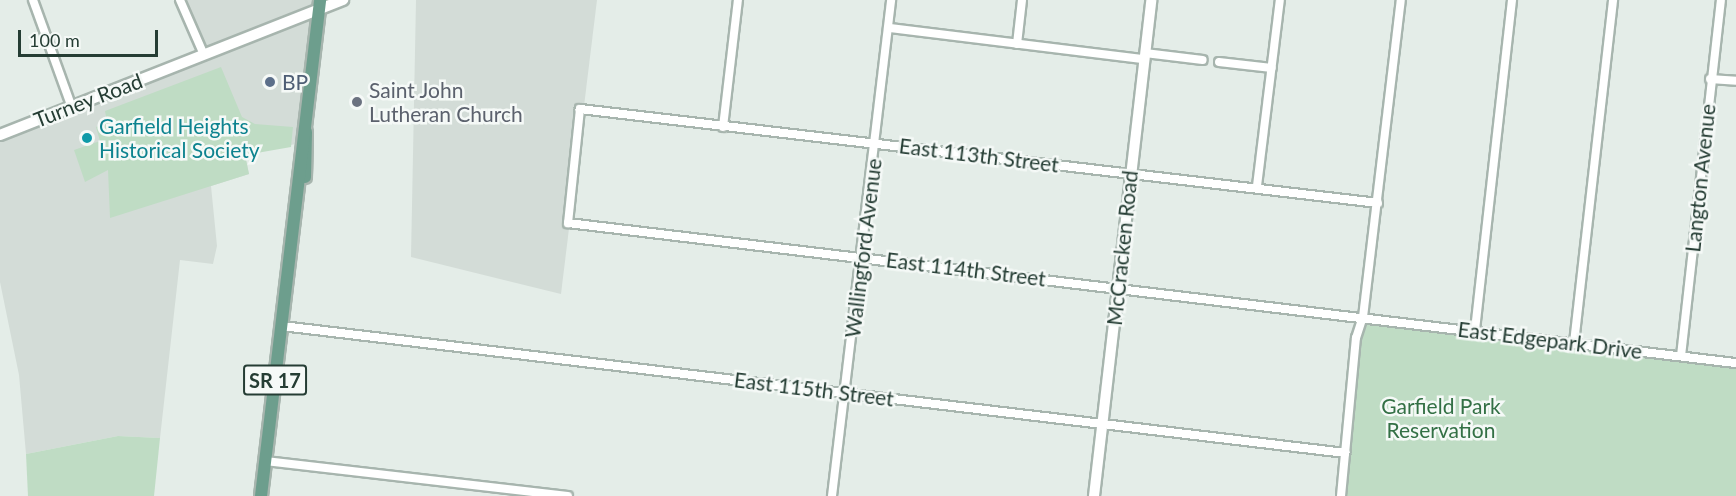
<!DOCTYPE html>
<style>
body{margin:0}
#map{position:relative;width:1736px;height:496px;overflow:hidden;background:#e4ede8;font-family:Lato,sans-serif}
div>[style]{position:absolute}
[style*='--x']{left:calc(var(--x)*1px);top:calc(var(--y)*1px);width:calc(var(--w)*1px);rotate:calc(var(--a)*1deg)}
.built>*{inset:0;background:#d3dcd7}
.green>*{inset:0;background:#bfdcc4}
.roads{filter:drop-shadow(2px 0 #a7b5ae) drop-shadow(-2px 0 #a7b5ae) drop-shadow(0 2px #a7b5ae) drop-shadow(0 -2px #a7b5ae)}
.street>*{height:8px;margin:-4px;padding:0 4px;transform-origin:4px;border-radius:4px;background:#fff}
.secondary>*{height:10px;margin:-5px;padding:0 5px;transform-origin:5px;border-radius:5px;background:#fff}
.primary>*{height:12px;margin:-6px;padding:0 6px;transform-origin:6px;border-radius:6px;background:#6d9e8d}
.dots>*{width:16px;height:16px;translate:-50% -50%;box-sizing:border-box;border:3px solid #f5f9f7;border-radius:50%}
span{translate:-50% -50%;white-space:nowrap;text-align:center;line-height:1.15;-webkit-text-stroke:5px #f5f9f7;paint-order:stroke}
.shield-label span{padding:2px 4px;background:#f5f9f7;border:2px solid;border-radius:4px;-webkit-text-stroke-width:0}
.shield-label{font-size:20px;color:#253d34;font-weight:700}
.service-label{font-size:21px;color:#4e5e75}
.left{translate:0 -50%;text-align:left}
.worship-label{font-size:21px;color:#5b616d}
.street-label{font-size:21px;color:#253d34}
.culture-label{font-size:21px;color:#0d838f}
.park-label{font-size:21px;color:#337045}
.scale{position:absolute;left:18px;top:30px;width:140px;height:27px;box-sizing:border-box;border:3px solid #253d34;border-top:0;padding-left:8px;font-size:18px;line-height:21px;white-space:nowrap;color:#253d34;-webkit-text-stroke:4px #f5f9f7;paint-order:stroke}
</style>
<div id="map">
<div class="built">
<div style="clip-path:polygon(180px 0,343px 0,319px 10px,300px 143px,245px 155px,249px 174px,211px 186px,217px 246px,213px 264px,180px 260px,160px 438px,118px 436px,26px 454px,19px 375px,0 282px,0 135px,203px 55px)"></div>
<div style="clip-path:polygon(416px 0,597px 0,561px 294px,411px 257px)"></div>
</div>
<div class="green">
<div style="clip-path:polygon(221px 67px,242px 117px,255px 124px,293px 127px,291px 147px,245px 155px,249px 174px,110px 218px,108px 170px,85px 182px,74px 150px,100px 141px,96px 127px,107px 122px,105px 111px)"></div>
<div style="clip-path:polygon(1363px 317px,1736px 363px,1736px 496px,1340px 496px,1356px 339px)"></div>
<div style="clip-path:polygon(118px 436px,160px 438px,154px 496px,28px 496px,26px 454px)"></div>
</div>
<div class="roads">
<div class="street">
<div style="--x:33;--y:0;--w:112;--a:70.1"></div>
<div style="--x:180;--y:0;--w:60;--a:66.4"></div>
<div style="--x:890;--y:28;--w:256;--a:7"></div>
<div style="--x:1017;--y:44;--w:44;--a:-83.5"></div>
<div style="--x:1145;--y:53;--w:58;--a:6.9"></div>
<div style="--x:1219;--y:62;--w:53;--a:6.5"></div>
<div style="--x:1710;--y:79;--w:26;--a:4"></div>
<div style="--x:723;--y:127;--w:128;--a:-83.3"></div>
<div style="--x:1257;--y:186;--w:187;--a:-83"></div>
<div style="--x:1378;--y:203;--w:804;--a:-173.28"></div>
<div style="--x:580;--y:109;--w:115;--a:96"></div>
<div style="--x:568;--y:223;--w:1176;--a:6.84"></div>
<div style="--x:282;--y:326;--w:1071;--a:6.81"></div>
<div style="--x:1475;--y:330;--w:332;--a:-83.6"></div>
<div style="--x:1574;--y:343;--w:345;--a:-83.5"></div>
<div style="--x:1681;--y:356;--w:358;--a:-83.6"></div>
<div style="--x:265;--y:461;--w:305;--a:6.6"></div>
<div style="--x:832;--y:496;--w:499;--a:-83.2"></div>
<div style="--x:1341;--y:496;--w:159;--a:-84.6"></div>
<div style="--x:1356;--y:338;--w:22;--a:-72"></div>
<div style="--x:1363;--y:317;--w:319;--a:-83.2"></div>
</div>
<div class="secondary">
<div style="--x:0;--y:135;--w:369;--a:-21.5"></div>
<div style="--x:1094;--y:496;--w:499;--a:-83.4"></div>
</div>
<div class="primary">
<div style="--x:305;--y:177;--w:45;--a:-88.7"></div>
<div style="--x:261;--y:496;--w:499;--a:-83.2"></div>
</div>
</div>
<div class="dots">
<div style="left:270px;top:82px;background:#5c6f8a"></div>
<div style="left:357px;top:102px;background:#6b7280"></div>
<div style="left:87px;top:138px;background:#0f9aa8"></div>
</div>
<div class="shield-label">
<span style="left:275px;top:380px">SR 17</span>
</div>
<div class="service-label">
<span class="left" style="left:282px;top:82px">BP</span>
</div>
<div class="worship-label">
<span class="left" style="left:369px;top:102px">Saint John<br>Lutheran Church</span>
</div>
<div class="street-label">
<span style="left:88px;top:100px;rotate:-21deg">Turney Road</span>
<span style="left:979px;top:155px;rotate:7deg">East 113th Street</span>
<span style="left:1700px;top:178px;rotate:-84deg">Langton Avenue</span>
<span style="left:863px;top:248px;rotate:-83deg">Wallingford Avenue</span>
<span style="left:1122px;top:248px;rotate:-84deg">McCracken Road</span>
<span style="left:966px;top:269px;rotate:7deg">East 114th Street</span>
<span style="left:1550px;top:340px;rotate:7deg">East Edgepark Drive</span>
<span style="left:814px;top:389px;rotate:7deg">East 115th Street</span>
</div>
<div class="culture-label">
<span class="left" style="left:99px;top:138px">Garfield Heights<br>Historical Society</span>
</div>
<div class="park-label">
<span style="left:1441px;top:418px">Garfield Park<br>Reservation</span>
</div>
<div class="scale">100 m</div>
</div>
